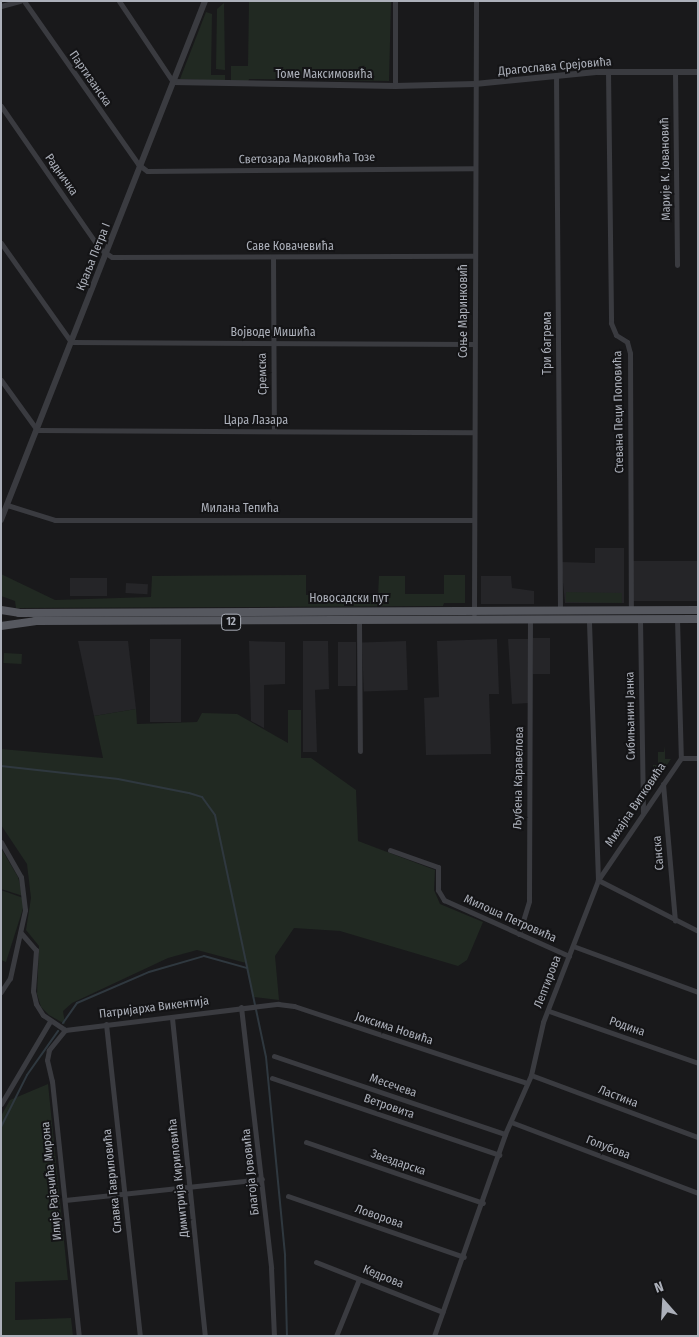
<!DOCTYPE html>
<meta charset="utf-8">
<style>
body{margin:0}
#map{position:relative;width:699px;height:1337px;overflow:hidden;background:#19191b;font-family:"Fira Sans Condensed",sans-serif}
div>[style]{position:absolute}
[style*='--x']{left:calc(var(--x)*1px);top:calc(var(--y)*1px);width:calc(var(--w)*1px);rotate:calc(var(--a)*1deg)}
.built>*{inset:0;background:#252528;transform-origin:0 0}
.green>*{inset:0;background:#212922;transform-origin:0 0}
.stream>*{height:2px;margin:-1px;padding:0 1px;transform-origin:1px;border-radius:1px;background:#2f383f}
.minor>*{height:5px;margin:-2.5px;padding:0 2.5px;transform-origin:2.5px;border-radius:2.5px;background:#3a3b40}
.tertiary>*{height:5.5px;margin:-2.75px;padding:0 2.75px;transform-origin:2.75px;border-radius:2.75px;background:#3a3b40}
.primary>*{height:8px;margin:-4px;padding:0 4px;transform-origin:4px;border-radius:4px;background:#56585f}
span{translate:-50% -50%;white-space:nowrap;text-align:center;line-height:1.15;-webkit-text-stroke:4px #141416;paint-order:stroke}
.shield-label span{padding:1px 4px;background:#141416;border:1px solid;border-radius:4px;-webkit-text-stroke-width:0}
.shield-label{font-size:11px;color:#acb0ba;font-weight:700}
.street-label{font-size:12px;color:#acb0ba}
.frame{position:absolute;inset:0;border:2px solid #acb0ba;pointer-events:none}
.north{position:absolute;left:639px;top:1277px;width:50px;height:50px;-webkit-text-stroke:4px #141416;paint-order:stroke;rotate:341deg;font-size:14px;font-weight:700;line-height:20px;text-align:center;color:#acb0ba}
.north::after{content:'';display:block;margin:auto;width:18px;height:22px;background:#acb0ba;clip-path:polygon(50% 0,100% 100%,50% 72%,0 100%)}
</style>
<div id="map">
<div class="built">
<div style="clip-path:polygon(595px 548px,624px 548px,624px 603px,565px 603px,561px 562px,595px 563px)"></div>
<div style="left:698px;top:561px;width:40px;height:65px;rotate:90deg"></div>
<div style="clip-path:polygon(481px 576px,511px 576px,512px 588px,534px 591px,534px 604px,481px 604px)"></div>
<div style="left:107px;top:578px;width:18px;height:37px;rotate:90deg"></div>
<div style="left:126px;top:583px;width:22px;height:10px;rotate:3deg"></div>
<div style="left:533px;top:638px;width:17px;height:36px"></div>
<div style="left:150px;top:639px;width:31px;height:83px"></div>
<div style="clip-path:polygon(497px 639px,499px 694px,489px 694px,491px 754px,426px 755px,424px 698px,439px 697px,437px 641px)"></div>
<div style="clip-path:polygon(508px 639px,528px 639px,529px 703px,512px 704px)"></div>
<div style="clip-path:polygon(78px 641px,128px 641px,136px 709px,94px 716px)"></div>
<div style="clip-path:polygon(249px 641px,285px 642px,285px 684px,264px 685px,264px 728px,251px 721px)"></div>
<div style="clip-path:polygon(303px 641px,328px 641px,329px 689px,315px 690px,317px 752px,303px 752px)"></div>
<div style="left:406px;top:641px;width:49px;height:44px;rotate:88deg"></div>
<div style="left:338px;top:642px;width:18px;height:44px"></div>
</div>
<div class="green">
<div style="clip-path:polygon(249px 1px,391px 1px,389px 81px,249px 79px,248px 82px,231px 82px,231px 66px,248px 66px)"></div>
<div style="clip-path:polygon(224px 3px,225px 70px,216px 69px,217px 9px)"></div>
<div style="clip-path:polygon(206px 12px,212px 14px,211px 75px,225px 75px,225px 81px,180px 79px)"></div>
<div style="clip-path:polygon(1px 574px,55px 600px,151px 597px,152px 576px,306px 575px,306px 595px,378px 596px,379px 576px,405px 576px,405px 594px,444px 594px,444px 575px,465px 575px,465px 603px,444px 603px,443px 606px,16px 608px,15px 601px,1px 596px)"></div>
<div style="left:566px;top:592px;width:56px;height:10px;rotate:1deg"></div>
<div style="left:4px;top:653px;width:18px;height:10px;rotate:3deg"></div>
<div style="clip-path:polygon(136px 709px,137px 724px,197px 722px,202px 713px,237px 714px,288px 743px,288px 710px,301px 710px,301px 758px,311px 758px,356px 790px,358px 841px,435px 870px,434px 890px,440px 904px,483px 922px,467px 960px,458px 966px,340px 931px,294px 928px,275px 956px,279px 1000px,253px 997px,246px 963px,197px 950px,168px 958px,72px 1003px,63px 1011px,65px 1024px,49px 1015px,41px 1007px,37px 994px,39px 946px,26px 930px,31px 898px,27px 864px,1px 825px,1px 749px,103px 758px,94px 716px)"></div>
<div style="clip-path:polygon(665px 746px,665px 759px,671px 759px,657px 779px,657px 769px,653px 769px,653px 765px,658px 765px,658px 752px,664px 752px)"></div>
<div style="clip-path:polygon(1px 848px,18px 877px,23px 896px,1px 889px)"></div>
<div style="clip-path:polygon(1px 890px,26px 899px,6px 962px,1px 960px)"></div>
<div style="clip-path:polygon(48px 1084px,68px 1280px,15px 1282px,15px 1320px,71px 1318px,73px 1336px,1px 1336px,1px 1116px,10px 1100px)"></div>
</div>
<div class="stream">
<div style="--x:1;--y:766;--w:118;--a:6.3"></div>
<div style="--x:118;--y:779;--w:72;--a:11.2"></div>
<div style="--x:189;--y:793;--w:14;--a:17"></div>
<div style="--x:202;--y:797;--w:22;--a:54"></div>
<div style="--x:215;--y:815;--w:247;--a:78.1"></div>
<div style="--x:266;--y:1057;--w:200;--a:84.5"></div>
<div style="--x:285;--y:1256;--w:80;--a:88.6"></div>
<div style="--x:63;--y:1023;--w:24;--a:-55"></div>
<div style="--x:77;--y:1003;--w:78;--a:-23.3"></div>
<div style="--x:149;--y:972;--w:57;--a:-16.2"></div>
<div style="--x:204;--y:956;--w:45;--a:15.6"></div>
<div style="--x:1;--y:1127;--w:58;--a:-63.4"></div>
<div style="--x:27;--y:1075;--w:54;--a:-54.8"></div>
</div>
<div class="minor">
<div style="--x:24;--y:1;--w:199;--a:55"></div>
<div style="--x:138;--y:164;--w:11;--a:38"></div>
<div style="--x:147;--y:171;--w:328;--a:-0.5"></div>
<div style="--x:119;--y:1;--w:97;--a:56.3"></div>
<div style="--x:1;--y:6;--w:20;--a:-15"></div>
<div style="--x:608;--y:71;--w:252;--a:89.3"></div>
<div style="--x:611;--y:323;--w:13;--a:67"></div>
<div style="--x:616;--y:335;--w:13;--a:32"></div>
<div style="--x:627;--y:342;--w:11;--a:75"></div>
<div style="--x:630;--y:353;--w:257;--a:89.8"></div>
<div style="--x:675;--y:72;--w:193;--a:89.4"></div>
<div style="--x:556;--y:75;--w:535;--a:89.57"></div>
<div style="--x:395;--y:86;--w:85;--a:-90"></div>
<div style="--x:1;--y:106;--w:174;--a:55.3"></div>
<div style="--x:100;--y:249;--w:14;--a:34"></div>
<div style="--x:112;--y:257;--w:363;--a:-0.2"></div>
<div style="--x:1;--y:243;--w:121;--a:54.7"></div>
<div style="--x:71;--y:342;--w:403;--a:0.3"></div>
<div style="--x:273;--y:257;--w:174;--a:89.7"></div>
<div style="--x:1;--y:380;--w:62;--a:54.2"></div>
<div style="--x:37;--y:430;--w:437;--a:0.3"></div>
<div style="--x:7;--y:505;--w:50;--a:17.4"></div>
<div style="--x:55;--y:520;--w:419;--a:0"></div>
<div style="--x:474;--y:614;--w:613;--a:-89.81"></div>
<div style="--x:677;--y:619;--w:139;--a:88.4"></div>
<div style="--x:681;--y:758;--w:148;--a:124.2"></div>
<div style="--x:598;--y:880;--w:112;--a:27"></div>
<div style="--x:640;--y:620;--w:192;--a:89.1"></div>
<div style="--x:359;--y:623;--w:128;--a:89.6"></div>
<div style="--x:681;--y:758;--w:17;--a:0"></div>
<div style="--x:663;--y:784;--w:137;--a:85"></div>
<div style="--x:1;--y:842;--w:40;--a:60.3"></div>
<div style="--x:21;--y:877;--w:33;--a:83"></div>
<div style="--x:25;--y:910;--w:70;--a:102.4"></div>
<div style="--x:10;--y:978;--w:17;--a:123"></div>
<div style="--x:390;--y:850;--w:51;--a:19.5"></div>
<div style="--x:438;--y:867;--w:23;--a:90"></div>
<div style="--x:438;--y:890;--w:12;--a:59"></div>
<div style="--x:444;--y:900;--w:137;--a:24.1"></div>
<div style="--x:21;--y:933;--w:23;--a:49"></div>
<div style="--x:36;--y:950;--w:41;--a:94.2"></div>
<div style="--x:33;--y:991;--w:13;--a:77"></div>
<div style="--x:36;--y:1004;--w:13;--a:58"></div>
<div style="--x:43;--y:1015;--w:27;--a:34"></div>
<div style="--x:65;--y:1030;--w:215;--a:-7"></div>
<div style="--x:278;--y:1004;--w:16;--a:7"></div>
<div style="--x:294;--y:1006;--w:245;--a:18.3"></div>
<div style="--x:519;--y:934;--w:34;--a:-73"></div>
<div style="--x:529;--y:901;--w:280;--a:-89.8"></div>
<div style="--x:573;--y:946;--w:133;--a:20.2"></div>
<div style="--x:241;--y:1007;--w:263;--a:83.4"></div>
<div style="--x:271;--y:1268;--w:68;--a:87.5"></div>
<div style="--x:549;--y:1011;--w:158;--a:19.2"></div>
<div style="--x:172;--y:1018;--w:320;--a:84.1"></div>
<div style="--x:106;--y:1024;--w:314;--a:83.8"></div>
<div style="--x:65;--y:1030;--w:26;--a:129"></div>
<div style="--x:49;--y:1050;--w:10;--a:101"></div>
<div style="--x:47;--y:1060;--w:22;--a:77"></div>
<div style="--x:52;--y:1081;--w:256;--a:84"></div>
<div style="--x:274;--y:1056;--w:244;--a:18.7"></div>
<div style="--x:531;--y:1075;--w:178;--a:20.4"></div>
<div style="--x:272;--y:1078;--w:240;--a:18.7"></div>
<div style="--x:1;--y:1104;--w:96;--a:-59.4"></div>
<div style="--x:511;--y:1122;--w:200;--a:20.8"></div>
<div style="--x:306;--y:1142;--w:187;--a:19"></div>
<div style="--x:288;--y:1196;--w:186;--a:19.1"></div>
<div style="--x:65;--y:1200;--w:198;--a:-6.1"></div>
<div style="--x:316;--y:1262;--w:136;--a:21.5"></div>
<div style="--x:336;--y:1336;--w:61;--a:-68"></div>
<div style="--x:434;--y:1336;--w:214;--a:-70.6"></div>
<div style="--x:505;--y:1134;--w:64;--a:-66.2"></div>
<div style="--x:531;--y:1075;--w:54;--a:-77.2"></div>
<div style="--x:543;--y:1022;--w:152;--a:-68.8"></div>
<div style="--x:598;--y:880;--w:260;--a:-92"></div>
</div>
<div class="tertiary">
<div style="--x:173;--y:82;--w:222;--a:1"></div>
<div style="--x:395;--y:86;--w:80;--a:-1.4"></div>
<div style="--x:475;--y:84;--w:124;--a:-5.6"></div>
<div style="--x:598;--y:72;--w:100;--a:0"></div>
<div style="--x:1;--y:520;--w:558;--a:-68.54"></div>
</div>
<div class="primary">
<div style="--x:1;--y:610;--w:18;--a:9"></div>
<div style="--x:19;--y:613;--w:679;--a:-0.25"></div>
<div style="--x:1;--y:626;--w:34;--a:-8"></div>
<div style="--x:35;--y:621;--w:663;--a:-0.17"></div>
</div>
<div class="shield-label">
<span style="left:231px;top:622px">12</span>
</div>
<div class="street-label">
<span style="left:555px;top:67px;rotate:-5deg">Драгослава Срејовића</span>
<span style="left:324px;top:75px">Томе Максимовића</span>
<span style="left:90px;top:79px;rotate:55deg">Партизанска</span>
<span style="left:307px;top:159px;rotate:-1deg">Светозара Марковића Тозе</span>
<span style="left:666px;top:169px;rotate:-91deg">Марије К. Јовановић</span>
<span style="left:61px;top:175px;rotate:55deg">Радничка</span>
<span style="left:290px;top:247px">Саве Ковачевића</span>
<span style="left:94px;top:257px;rotate:-68deg">Краља Петра I</span>
<span style="left:464px;top:311px;rotate:-90deg">Соње Маринковић</span>
<span style="left:273px;top:333px">Војводе Мишића</span>
<span style="left:548px;top:343px;rotate:-90deg">Три багрема</span>
<span style="left:263px;top:374px;rotate:-91deg">Сремска</span>
<span style="left:619px;top:412px;rotate:-91deg">Стевана Пеци Поповића</span>
<span style="left:256px;top:421px">Цара Лазара</span>
<span style="left:240px;top:509px">Милана Тепића</span>
<span style="left:349px;top:599px">Новосадски пут</span>
<span style="left:631px;top:716px;rotate:-91deg">Сибињанин Јанка</span>
<span style="left:519px;top:778px;rotate:-89deg">Љубена Каравелова</span>
<span style="left:636px;top:805px;rotate:-56deg">Михајла Витковића</span>
<span style="left:659px;top:853px;rotate:-95deg">Санска</span>
<span style="left:510px;top:919px;rotate:24deg">Милоша Петровића</span>
<span style="left:548px;top:982px;rotate:-69deg">Лептирова</span>
<span style="left:154px;top:1008px;rotate:-7deg">Патријарха Викентија</span>
<span style="left:627px;top:1027px;rotate:19deg">Родина</span>
<span style="left:394px;top:1029px;rotate:18deg">Јоксима Новића</span>
<span style="left:393px;top:1086px;rotate:19deg">Месечева</span>
<span style="left:618px;top:1097px;rotate:21deg">Ластина</span>
<span style="left:389px;top:1107px;rotate:19deg">Ветровита</span>
<span style="left:608px;top:1148px;rotate:21deg">Голубова</span>
<span style="left:398px;top:1163px;rotate:19deg">Звездарска</span>
<span style="left:251px;top:1172px;rotate:-96deg">Благоја Јововића</span>
<span style="left:179px;top:1178px;rotate:-96deg">Димитрија Кириловића</span>
<span style="left:52px;top:1181px;rotate:-96deg">Илије Рајачића Мирона</span>
<span style="left:113px;top:1181px;rotate:-96deg">Славка Гавриловића</span>
<span style="left:379px;top:1217px;rotate:19deg">Ловорова</span>
<span style="left:383px;top:1277px;rotate:22deg">Кедрова</span>
</div>
<div class="frame"></div>
<div class="north">N</div>
</div>
